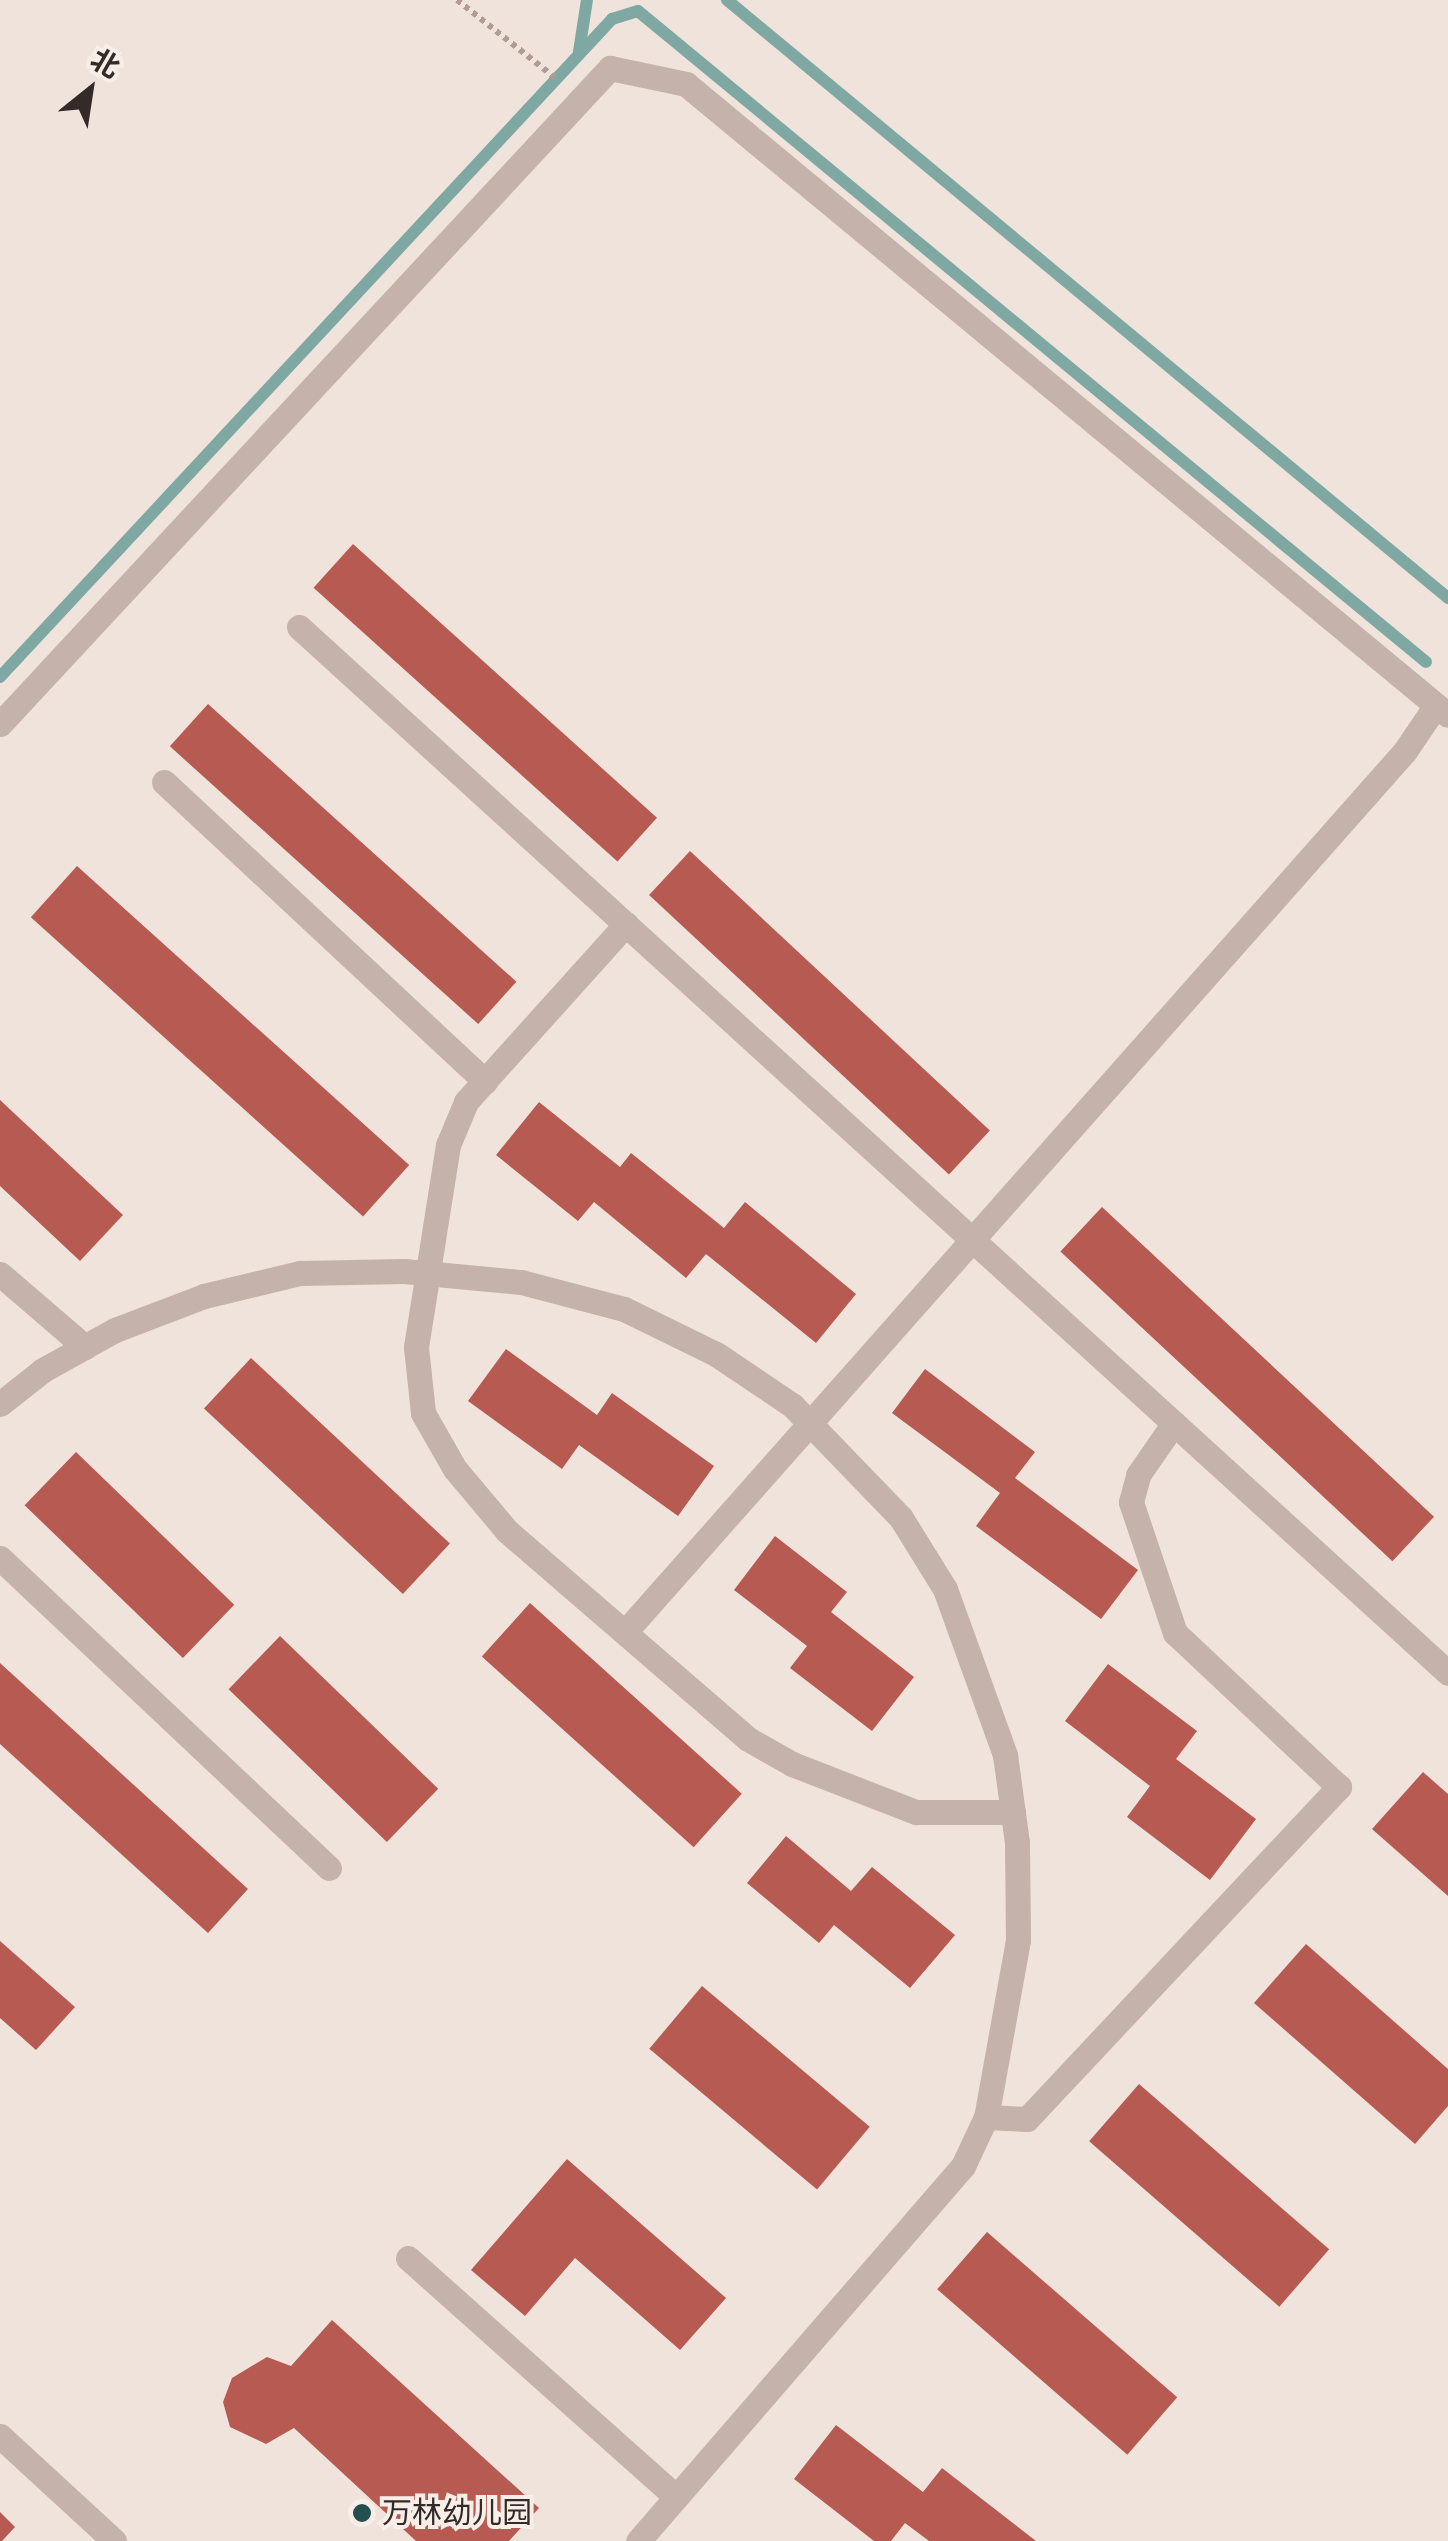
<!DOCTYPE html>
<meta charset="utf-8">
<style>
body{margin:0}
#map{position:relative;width:1448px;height:2541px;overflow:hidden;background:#efe3dc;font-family:Rubik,"Noto Sans SC",sans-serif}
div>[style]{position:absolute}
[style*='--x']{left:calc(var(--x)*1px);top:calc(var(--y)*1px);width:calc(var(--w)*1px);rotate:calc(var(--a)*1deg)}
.stream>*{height:12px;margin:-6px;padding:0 6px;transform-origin:6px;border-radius:6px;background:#7fa8a3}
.building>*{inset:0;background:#b75a52;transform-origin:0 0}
.path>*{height:6px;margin-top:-3px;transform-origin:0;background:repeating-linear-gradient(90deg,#b19c94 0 5px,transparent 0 10px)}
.minor>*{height:25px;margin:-12.5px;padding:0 12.5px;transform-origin:12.5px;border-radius:12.5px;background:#c5b2aa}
.dots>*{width:28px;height:28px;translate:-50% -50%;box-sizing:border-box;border:5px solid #f7eee8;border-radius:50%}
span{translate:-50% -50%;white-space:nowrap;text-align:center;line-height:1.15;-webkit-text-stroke:8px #f7eee8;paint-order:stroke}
.poi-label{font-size:30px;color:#342a28}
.left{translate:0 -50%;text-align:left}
.north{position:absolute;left:40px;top:40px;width:100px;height:100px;-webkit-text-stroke:8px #f7eee8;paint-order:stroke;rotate:30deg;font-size:28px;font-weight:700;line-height:40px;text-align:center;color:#342a28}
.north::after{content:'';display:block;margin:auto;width:35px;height:45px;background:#342a28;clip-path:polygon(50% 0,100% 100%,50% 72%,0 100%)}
</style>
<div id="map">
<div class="stream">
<div style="--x:727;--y:0;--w:937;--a:39.67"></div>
<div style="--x:579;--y:52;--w:53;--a:-81.3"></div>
<div style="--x:0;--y:677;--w:899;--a:-47.07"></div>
<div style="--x:612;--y:19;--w:27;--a:-17"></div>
<div style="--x:638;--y:11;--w:1022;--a:39.56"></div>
</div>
<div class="building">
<div style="left:353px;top:544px;width:409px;height:59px;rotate:42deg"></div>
<div style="left:208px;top:704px;width:415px;height:57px;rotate:42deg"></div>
<div style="left:690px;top:851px;width:410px;height:60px;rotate:43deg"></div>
<div style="left:77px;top:866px;width:447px;height:69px;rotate:42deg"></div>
<div style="clip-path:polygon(0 1100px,123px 1215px,80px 1261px,0 1186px)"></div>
<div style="clip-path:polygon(539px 1102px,620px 1167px,631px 1153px,724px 1228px,745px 1202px,856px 1294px,816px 1343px,706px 1254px,686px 1278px,594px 1202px,578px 1221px,496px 1155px)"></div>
<div style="left:1102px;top:1207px;width:454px;height:61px;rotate:43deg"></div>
<div style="clip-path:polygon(506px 1349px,597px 1415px,612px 1393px,714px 1466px,678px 1516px,579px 1445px,562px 1469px,468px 1401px)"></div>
<div style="left:251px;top:1358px;width:272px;height:69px;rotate:43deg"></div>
<div style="clip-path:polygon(925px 1369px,1035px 1452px,1015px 1478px,1138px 1570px,1101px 1619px,976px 1526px,1000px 1493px,892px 1413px)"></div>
<div style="left:76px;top:1452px;width:220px;height:74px;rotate:44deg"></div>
<div style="clip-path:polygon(775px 1536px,847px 1592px,831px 1612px,914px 1677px,872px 1731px,790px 1668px,807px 1646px,734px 1590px)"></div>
<div style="left:530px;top:1603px;width:285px;height:72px;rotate:42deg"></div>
<div style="left:280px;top:1636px;width:220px;height:74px;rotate:44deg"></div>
<div style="clip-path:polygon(0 1663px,248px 1889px,208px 1933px,0 1744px)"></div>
<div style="clip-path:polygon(1108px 1664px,1197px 1731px,1176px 1759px,1256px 1819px,1210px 1880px,1127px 1817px,1150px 1786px,1065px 1721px)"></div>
<div style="clip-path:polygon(1423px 1772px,1448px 1794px,1448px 1896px,1372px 1829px)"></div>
<div style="clip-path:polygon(786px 1836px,851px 1891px,872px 1867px,955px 1935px,910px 1988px,834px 1925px,819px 1943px,747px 1883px)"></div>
<div style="clip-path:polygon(0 1941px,75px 2007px,36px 2050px,0 2018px)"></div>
<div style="clip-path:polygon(1306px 1944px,1448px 2069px,1448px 2106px,1415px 2144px,1254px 2003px)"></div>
<div style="left:702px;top:1986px;width:219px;height:82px;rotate:40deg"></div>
<div style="left:1139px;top:2084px;width:252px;height:76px;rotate:41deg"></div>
<div style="clip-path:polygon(567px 2159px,726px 2298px,680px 2350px,575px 2258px,525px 2316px,471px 2270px)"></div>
<div style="left:987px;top:2232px;width:252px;height:76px;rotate:41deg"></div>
<div style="clip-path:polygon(332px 2320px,539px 2508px,509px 2541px,416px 2541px,294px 2428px,266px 2444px,230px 2427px,223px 2402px,232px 2378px,267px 2357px,291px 2366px)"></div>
<div style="clip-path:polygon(836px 2425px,923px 2492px,942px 2468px,1036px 2541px,929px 2541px,905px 2523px,891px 2541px,874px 2541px,794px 2479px)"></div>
<div style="clip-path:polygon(0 2512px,15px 2527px,2px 2541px,0 2541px)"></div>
</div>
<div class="path">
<div style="--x:457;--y:0;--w:129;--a:38.4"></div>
</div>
<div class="minor">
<div style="--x:299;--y:627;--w:1554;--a:42.31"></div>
<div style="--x:0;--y:724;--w:896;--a:-47.08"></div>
<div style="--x:610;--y:68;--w:78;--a:11.9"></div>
<div style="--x:686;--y:84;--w:989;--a:39.63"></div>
<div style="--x:164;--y:782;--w:439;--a:43"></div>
<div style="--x:626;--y:924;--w:239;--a:132"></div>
<div style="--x:466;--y:1102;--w:47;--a:112.7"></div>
<div style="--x:448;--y:1145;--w:205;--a:99"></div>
<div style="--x:416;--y:1347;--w:66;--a:83.9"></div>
<div style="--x:423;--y:1413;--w:64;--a:60.3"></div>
<div style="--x:455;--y:1469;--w:81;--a:50"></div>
<div style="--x:507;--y:1531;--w:318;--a:40.8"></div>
<div style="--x:748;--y:1739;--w:51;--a:29.6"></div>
<div style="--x:792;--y:1764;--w:133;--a:21.2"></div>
<div style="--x:916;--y:1812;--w:97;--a:0"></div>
<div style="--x:0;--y:1274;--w:112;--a:40.7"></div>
<div style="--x:0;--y:1404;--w:55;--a:-38.3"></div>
<div style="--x:43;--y:1370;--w:82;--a:-29.1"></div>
<div style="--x:115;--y:1330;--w:95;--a:-20.9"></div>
<div style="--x:204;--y:1296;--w:99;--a:-13.5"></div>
<div style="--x:300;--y:1273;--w:104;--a:-1.1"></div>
<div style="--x:404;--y:1271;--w:118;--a:5.4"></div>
<div style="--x:521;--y:1282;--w:106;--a:14.7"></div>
<div style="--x:624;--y:1309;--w:102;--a:26.1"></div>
<div style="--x:716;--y:1354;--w:92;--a:33.9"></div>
<div style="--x:792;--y:1405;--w:157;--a:46"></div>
<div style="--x:901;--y:1518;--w:84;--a:58.2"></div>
<div style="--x:945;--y:1589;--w:177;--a:70.1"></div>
<div style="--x:1005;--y:1755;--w:89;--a:82.2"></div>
<div style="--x:1017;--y:1843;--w:97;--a:89.4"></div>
<div style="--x:1018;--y:1940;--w:180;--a:100.2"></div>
<div style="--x:986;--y:2117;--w:54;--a:115.1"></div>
<div style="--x:963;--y:2166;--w:496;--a:130.9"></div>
<div style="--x:0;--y:1558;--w:452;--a:43.3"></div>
<div style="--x:625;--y:1632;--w:1177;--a:-48.48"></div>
<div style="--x:1405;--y:751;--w:55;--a:-56"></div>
<div style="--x:986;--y:2117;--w:41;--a:2.8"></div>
<div style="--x:1027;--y:2119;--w:456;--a:-46.8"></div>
<div style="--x:1339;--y:1787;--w:225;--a:-136.8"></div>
<div style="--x:1175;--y:1633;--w:138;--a:-108.6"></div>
<div style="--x:1131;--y:1502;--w:28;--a:-75"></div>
<div style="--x:1138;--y:1475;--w:63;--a:-55.3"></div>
<div style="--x:408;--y:2258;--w:359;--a:41.7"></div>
<div style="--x:0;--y:2436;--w:155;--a:42.6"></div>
</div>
<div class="dots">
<div style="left:362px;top:2513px;background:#23504c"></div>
</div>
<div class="poi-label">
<span class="left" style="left:382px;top:2513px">万林幼儿园</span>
</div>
<div class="north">北</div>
</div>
